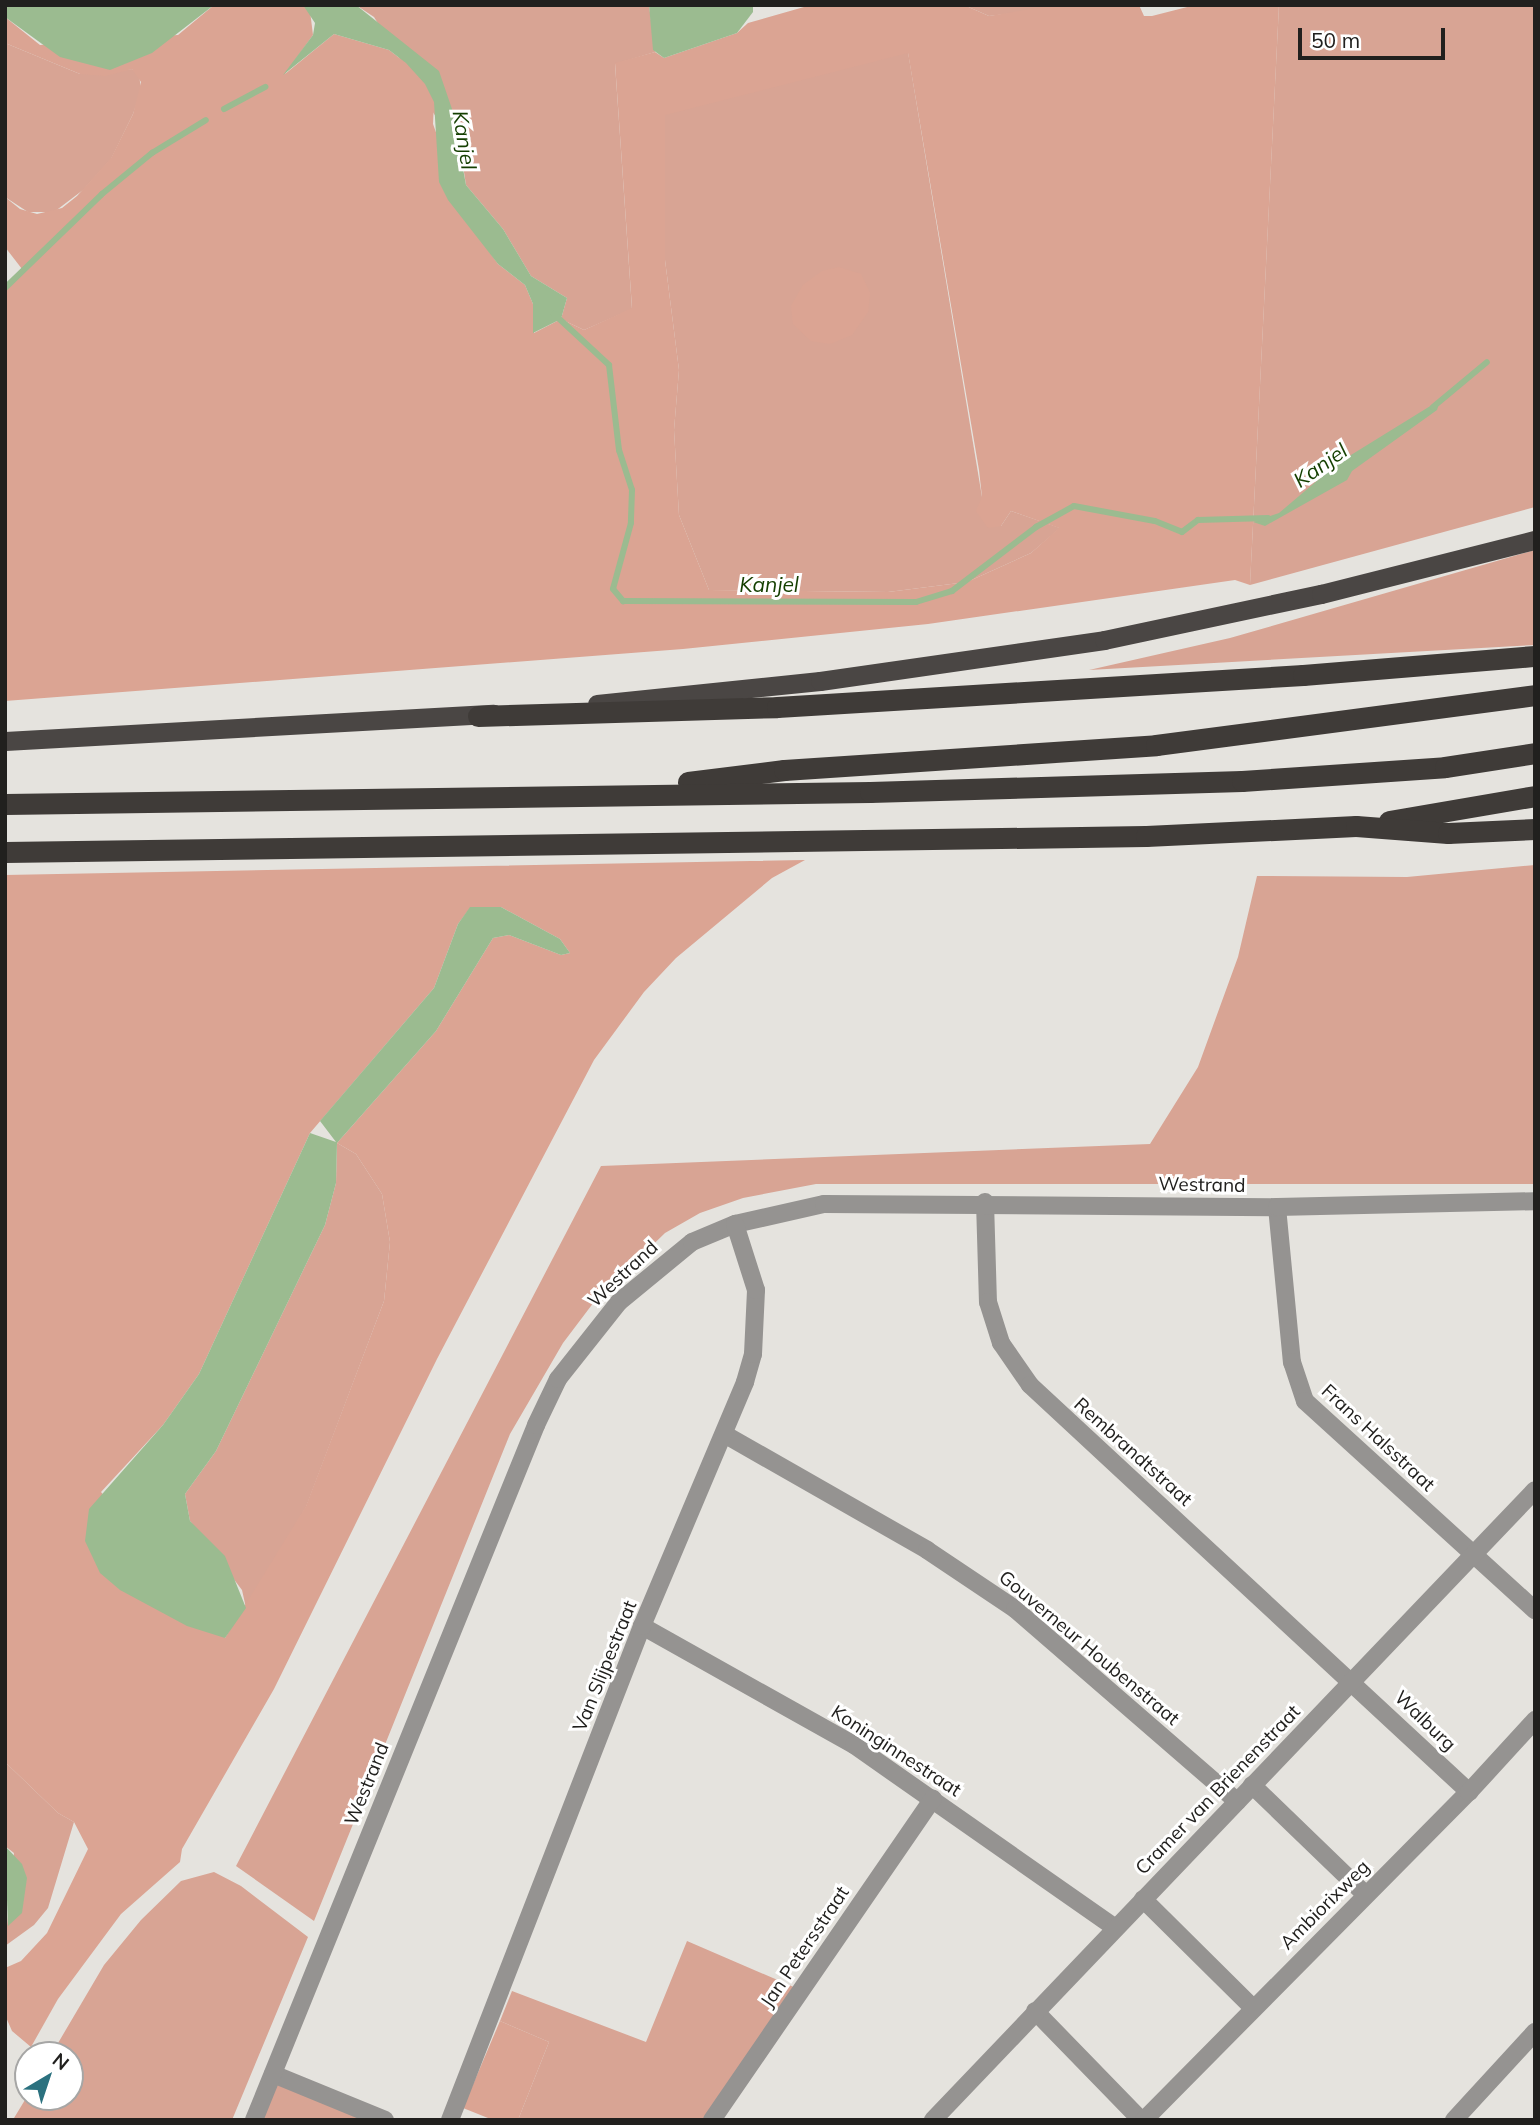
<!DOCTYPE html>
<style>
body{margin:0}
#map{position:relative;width:1540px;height:2125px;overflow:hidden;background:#e5e3de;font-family:Mulish,sans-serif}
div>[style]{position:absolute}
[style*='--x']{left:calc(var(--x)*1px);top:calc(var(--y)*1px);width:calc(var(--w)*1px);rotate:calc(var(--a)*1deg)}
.green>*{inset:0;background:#d8a494}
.forest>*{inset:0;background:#dba493}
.water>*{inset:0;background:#9bbb90}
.stream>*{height:6px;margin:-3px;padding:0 3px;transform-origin:3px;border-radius:3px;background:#9bbb90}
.minor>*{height:18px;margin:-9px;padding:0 9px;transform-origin:9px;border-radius:9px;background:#959391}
.tertiary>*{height:18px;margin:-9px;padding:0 9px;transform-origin:9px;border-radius:9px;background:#959391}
.trunk>*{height:19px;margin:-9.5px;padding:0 9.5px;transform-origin:9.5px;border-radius:9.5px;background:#4a4644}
.motorway>*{height:21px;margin:-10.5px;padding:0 10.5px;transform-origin:10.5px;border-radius:10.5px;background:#3f3b38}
span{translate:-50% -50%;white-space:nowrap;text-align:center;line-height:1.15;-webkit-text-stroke:6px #fff;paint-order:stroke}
.street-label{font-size:19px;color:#21201e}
.water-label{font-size:21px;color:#143f00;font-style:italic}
.frame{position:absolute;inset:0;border:7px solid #21201e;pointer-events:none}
.north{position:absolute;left:14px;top:2041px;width:70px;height:70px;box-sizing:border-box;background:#fff;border:2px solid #a6a6a5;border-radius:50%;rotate:39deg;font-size:19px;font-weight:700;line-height:28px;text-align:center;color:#21201e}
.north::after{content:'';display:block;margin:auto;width:24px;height:32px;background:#2b717f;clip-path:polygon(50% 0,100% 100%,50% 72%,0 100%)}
.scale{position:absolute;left:1298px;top:28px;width:147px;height:32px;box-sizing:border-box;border:4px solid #21201e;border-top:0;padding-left:9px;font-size:21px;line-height:24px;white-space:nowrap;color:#21201e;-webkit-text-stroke:5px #fff;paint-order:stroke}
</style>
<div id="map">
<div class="green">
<div style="clip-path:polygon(356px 5px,649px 5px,655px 52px,615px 64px,632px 309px,584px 330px,561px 319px,567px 298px,531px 276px,503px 229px,466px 185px,462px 159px,374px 17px)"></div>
<div style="clip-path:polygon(964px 5px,1055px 5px,1055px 8px,989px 16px)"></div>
<div style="clip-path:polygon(1279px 5px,1535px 5px,1535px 507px,1250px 585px)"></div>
<div style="clip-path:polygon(5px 43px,80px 74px,132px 69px,139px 74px,141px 90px,133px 114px,111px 159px,83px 190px,54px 212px,28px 212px,5px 197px)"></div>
<div style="clip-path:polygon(908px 52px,982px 497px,1001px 526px,1011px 511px,1060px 528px,1031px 553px,967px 582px,888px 592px,709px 590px,679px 515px,674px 430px,679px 370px,665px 260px,665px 114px)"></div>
<div style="clip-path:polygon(1535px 550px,1535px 645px,1089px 670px,1230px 638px)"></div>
<div style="clip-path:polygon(1535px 865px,1535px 1184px,816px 1184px,743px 1198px,700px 1213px,665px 1233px,594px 1302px,563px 1343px,510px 1434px,314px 1921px,236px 1866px,601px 1166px,1150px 1144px,1198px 1067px,1238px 957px,1257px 876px,1407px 877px)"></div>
<div style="clip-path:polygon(337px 1143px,356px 1154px,382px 1194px,390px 1242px,384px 1301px,306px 1507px,246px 1608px,242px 1590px,190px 1521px,185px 1494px,216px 1451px,325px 1225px,336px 1183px)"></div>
<div style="clip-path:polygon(5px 1762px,58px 1813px,74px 1822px,48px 1908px,34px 1925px,5px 1946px,14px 1853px,5px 1846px)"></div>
<div style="clip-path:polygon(214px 1872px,241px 1886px,308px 1937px,232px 2120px,14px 2118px,28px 2095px,70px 2097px,70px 2055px,51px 2055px,104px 1965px,141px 1920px,181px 1881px)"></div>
<div style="clip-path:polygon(687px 1941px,796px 1988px,704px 2120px,518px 2120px,549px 2042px,500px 2021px,512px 1991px,646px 2042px)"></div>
<div style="clip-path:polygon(277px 2084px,366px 2120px,261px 2120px)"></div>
</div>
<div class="forest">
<div style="clip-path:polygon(evenodd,214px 5px,303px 5px,310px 11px,313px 35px,285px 74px,334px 34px,389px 50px,406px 63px,425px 84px,434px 102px,433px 124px,468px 222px,498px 264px,525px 285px,533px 304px,534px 333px,561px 319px,584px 330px,632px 308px,615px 63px,655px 52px,664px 58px,737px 33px,748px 23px,811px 5px,964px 5px,989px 16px,1055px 5px,1139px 5px,1144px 16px,1152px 16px,1195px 5px,1279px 5px,1250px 585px,1235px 580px,928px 624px,683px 649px,5px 701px,5px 290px,22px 269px,5px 247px,5px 197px,20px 209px,37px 214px,62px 208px,77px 196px,111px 158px,133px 114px,141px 82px,132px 69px,106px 76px,80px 74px,5px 43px,5px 17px,40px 45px,178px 35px,214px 5px,908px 53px,979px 470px,982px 497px,976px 511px,988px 528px,1001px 526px,1011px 511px,1059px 528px,1031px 553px,967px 582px,888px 592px,709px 590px,679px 515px,674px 430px,679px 370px,665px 260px,665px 115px,908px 53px)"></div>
<div style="clip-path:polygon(839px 267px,861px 274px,870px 293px,868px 312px,852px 335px,830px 344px,811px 341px,793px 324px,791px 306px,803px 285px,822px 271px)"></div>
<div style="clip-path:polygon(evenodd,805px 860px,772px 878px,676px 958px,644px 992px,594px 1060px,437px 1359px,274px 1689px,182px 1849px,180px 1862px,121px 1914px,58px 1999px,31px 2047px,12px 2031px,5px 2015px,5px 1968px,21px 1961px,47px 1933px,88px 1849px,74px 1822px,58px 1813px,5px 1762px,5px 875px,805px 860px,501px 907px,560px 939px,570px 953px,561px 955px,509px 935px,493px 938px,436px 1031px,337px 1143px,356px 1154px,382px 1194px,390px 1242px,384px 1301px,306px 1506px,225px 1638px,101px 1492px,163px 1425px,199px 1374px,310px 1133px,434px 988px,458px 924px,470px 908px,501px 907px)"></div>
<div style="clip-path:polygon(500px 2021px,549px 2042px,518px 2120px,493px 2120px,463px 2108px)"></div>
</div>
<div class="water">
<div style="clip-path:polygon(5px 5px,214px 5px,152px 53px,110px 70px,60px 57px,5px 17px)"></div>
<div style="clip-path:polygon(303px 5px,356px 5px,439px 71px,452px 109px,466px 185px,503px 229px,531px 276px,567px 298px,561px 319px,533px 333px,533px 304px,525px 285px,498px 264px,448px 200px,439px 182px,434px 102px,425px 84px,406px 63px,389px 50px,334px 34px,283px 75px,313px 35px,315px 23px)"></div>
<div style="clip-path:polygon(649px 5px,753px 5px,753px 12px,737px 33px,664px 58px,653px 50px)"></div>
<div style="clip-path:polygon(1440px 400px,1437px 410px,1352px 471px,1347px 480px,1265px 526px,1253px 522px,1279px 513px,1338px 463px)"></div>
<div style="clip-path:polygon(501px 907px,560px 939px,570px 953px,561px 955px,509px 935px,493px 938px,436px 1031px,337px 1143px,336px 1183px,325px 1225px,216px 1451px,185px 1494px,190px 1521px,225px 1556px,246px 1608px,225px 1638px,187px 1626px,120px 1590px,100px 1573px,85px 1541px,89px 1509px,163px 1425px,199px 1374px,310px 1133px,336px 1142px,320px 1121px,434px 988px,458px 924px,470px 907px)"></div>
<div style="clip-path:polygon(5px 1846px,22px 1864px,27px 1878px,22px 1913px,8px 1926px)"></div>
</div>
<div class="stream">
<div style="--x:224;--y:109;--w:47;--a:-28.2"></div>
<div style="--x:5;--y:288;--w:135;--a:-44.1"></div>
<div style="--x:102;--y:194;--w:65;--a:-39.4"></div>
<div style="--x:152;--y:153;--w:63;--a:-31.4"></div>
<div style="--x:554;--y:314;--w:75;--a:42.8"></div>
<div style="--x:609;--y:365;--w:86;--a:83.3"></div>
<div style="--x:619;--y:450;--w:42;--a:72"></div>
<div style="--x:632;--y:490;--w:33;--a:92"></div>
<div style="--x:631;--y:523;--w:68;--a:105.3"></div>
<div style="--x:613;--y:589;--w:16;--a:50"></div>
<div style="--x:623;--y:601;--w:293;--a:0.2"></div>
<div style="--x:916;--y:602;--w:38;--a:-17"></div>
<div style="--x:952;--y:591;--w:106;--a:-37.3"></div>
<div style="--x:1036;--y:527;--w:43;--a:-28.9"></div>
<div style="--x:1074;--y:506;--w:82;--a:10.5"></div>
<div style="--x:1155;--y:521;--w:29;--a:22"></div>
<div style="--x:1182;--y:532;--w:20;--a:-37"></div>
<div style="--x:1198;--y:520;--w:70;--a:-1.6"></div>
<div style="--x:1433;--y:407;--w:70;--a:-39.8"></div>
</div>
<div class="minor">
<div style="--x:985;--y:1202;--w:100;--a:88.3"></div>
<div style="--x:988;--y:1302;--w:43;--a:72.4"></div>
<div style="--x:1001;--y:1343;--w:51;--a:55.4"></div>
<div style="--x:1030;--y:1385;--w:599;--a:42.83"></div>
<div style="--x:1277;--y:1207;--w:156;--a:84.5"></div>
<div style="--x:1292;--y:1362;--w:41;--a:71.6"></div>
<div style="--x:1305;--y:1401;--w:311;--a:42.3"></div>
<div style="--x:724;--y:1434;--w:234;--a:29.7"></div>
<div style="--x:927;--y:1550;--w:106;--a:33.8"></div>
<div style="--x:1015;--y:1609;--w:294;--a:40.9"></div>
<div style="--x:642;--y:1626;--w:243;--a:29.3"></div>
<div style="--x:854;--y:1745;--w:319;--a:35"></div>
<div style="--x:1252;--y:1785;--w:157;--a:44"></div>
<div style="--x:1143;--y:1899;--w:155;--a:44.7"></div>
<div style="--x:1035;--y:2011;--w:152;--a:45.8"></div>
<div style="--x:273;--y:2074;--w:121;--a:22.3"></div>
<div style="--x:254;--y:2120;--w:750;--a:-67.91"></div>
<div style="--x:536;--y:1425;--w:51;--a:-64.4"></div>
<div style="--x:558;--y:1379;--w:98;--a:-51.6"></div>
<div style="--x:619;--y:1302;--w:94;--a:-39.4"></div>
<div style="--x:692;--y:1242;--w:47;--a:-22.7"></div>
<div style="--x:735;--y:1224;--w:91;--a:-12.7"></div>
<div style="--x:824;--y:1204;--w:453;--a:0.4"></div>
<div style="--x:1277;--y:1207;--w:258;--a:-1.3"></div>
<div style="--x:450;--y:2120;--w:530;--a:-68.76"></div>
<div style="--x:642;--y:1626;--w:265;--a:-67.1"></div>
<div style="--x:745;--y:1382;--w:29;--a:-74"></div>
<div style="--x:753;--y:1354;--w:64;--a:-87.3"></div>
<div style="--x:756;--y:1290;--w:69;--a:-107.7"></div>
<div style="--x:712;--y:2120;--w:390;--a:-55.5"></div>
<div style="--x:933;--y:2120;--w:871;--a:-46.3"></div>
<div style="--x:1144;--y:2120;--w:462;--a:-45.3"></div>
<div style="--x:1469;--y:1792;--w:98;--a:-47.5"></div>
</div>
<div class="tertiary">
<div style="--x:1454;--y:2120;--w:120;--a:-47.4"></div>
</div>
<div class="trunk">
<div style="--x:597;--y:704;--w:224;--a:-5.9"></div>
<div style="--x:820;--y:681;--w:287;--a:-8.2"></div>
<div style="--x:1104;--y:640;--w:222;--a:-12"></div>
<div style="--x:1321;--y:594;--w:221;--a:-14.2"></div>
<div style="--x:5;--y:741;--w:489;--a:-3.2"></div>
</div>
<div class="motorway">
<div style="--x:478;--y:716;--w:299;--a:-1.7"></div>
<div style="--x:777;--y:707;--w:527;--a:-3.48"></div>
<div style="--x:1303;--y:675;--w:233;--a:-4.7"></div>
<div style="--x:688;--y:782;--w:97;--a:-7.1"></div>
<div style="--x:784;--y:770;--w:373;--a:-3.8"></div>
<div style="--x:1156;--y:745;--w:382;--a:-7.5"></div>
<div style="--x:5;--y:804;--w:865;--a:-0.79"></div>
<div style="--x:870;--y:792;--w:372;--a:-1.7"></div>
<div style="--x:1242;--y:781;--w:203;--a:-3.9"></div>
<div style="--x:1445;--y:767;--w:91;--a:-8.8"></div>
<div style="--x:1389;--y:821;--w:148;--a:-9.7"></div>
<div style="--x:5;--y:852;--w:1141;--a:-0.8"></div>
<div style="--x:1146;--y:836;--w:210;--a:-2.7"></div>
<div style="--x:1356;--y:826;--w:92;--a:4.4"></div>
<div style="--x:1448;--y:833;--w:87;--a:-2.6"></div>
</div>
<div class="street-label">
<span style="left:1202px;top:1185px;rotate:1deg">Westrand</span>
<span style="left:623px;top:1274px;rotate:-43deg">Westrand</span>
<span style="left:1378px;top:1438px;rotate:43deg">Frans Halsstraat</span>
<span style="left:1133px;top:1452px;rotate:42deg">Rembrandtstraat</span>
<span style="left:1089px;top:1648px;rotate:40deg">Gouverneur Houbenstraat</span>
<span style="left:605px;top:1666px;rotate:-68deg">Van Slijpestraat</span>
<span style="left:1425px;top:1721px;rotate:44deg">Walburg</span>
<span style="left:896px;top:1751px;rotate:33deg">Koninginnestraat</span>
<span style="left:367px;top:1784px;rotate:-68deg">Westrand</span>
<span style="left:1218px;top:1790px;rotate:-46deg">Cramer van Brienenstraat</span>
<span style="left:1325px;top:1905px;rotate:-45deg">Ambiorixweg</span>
<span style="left:805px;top:1947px;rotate:-56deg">Jan Petersstraat</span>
</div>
<div class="water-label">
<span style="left:465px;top:140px;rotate:81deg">Kanjel</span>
<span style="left:1320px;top:465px;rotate:-35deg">Kanjel</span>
<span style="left:769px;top:584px">Kanjel</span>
</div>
<div class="frame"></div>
<div class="north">N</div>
<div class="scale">50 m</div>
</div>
